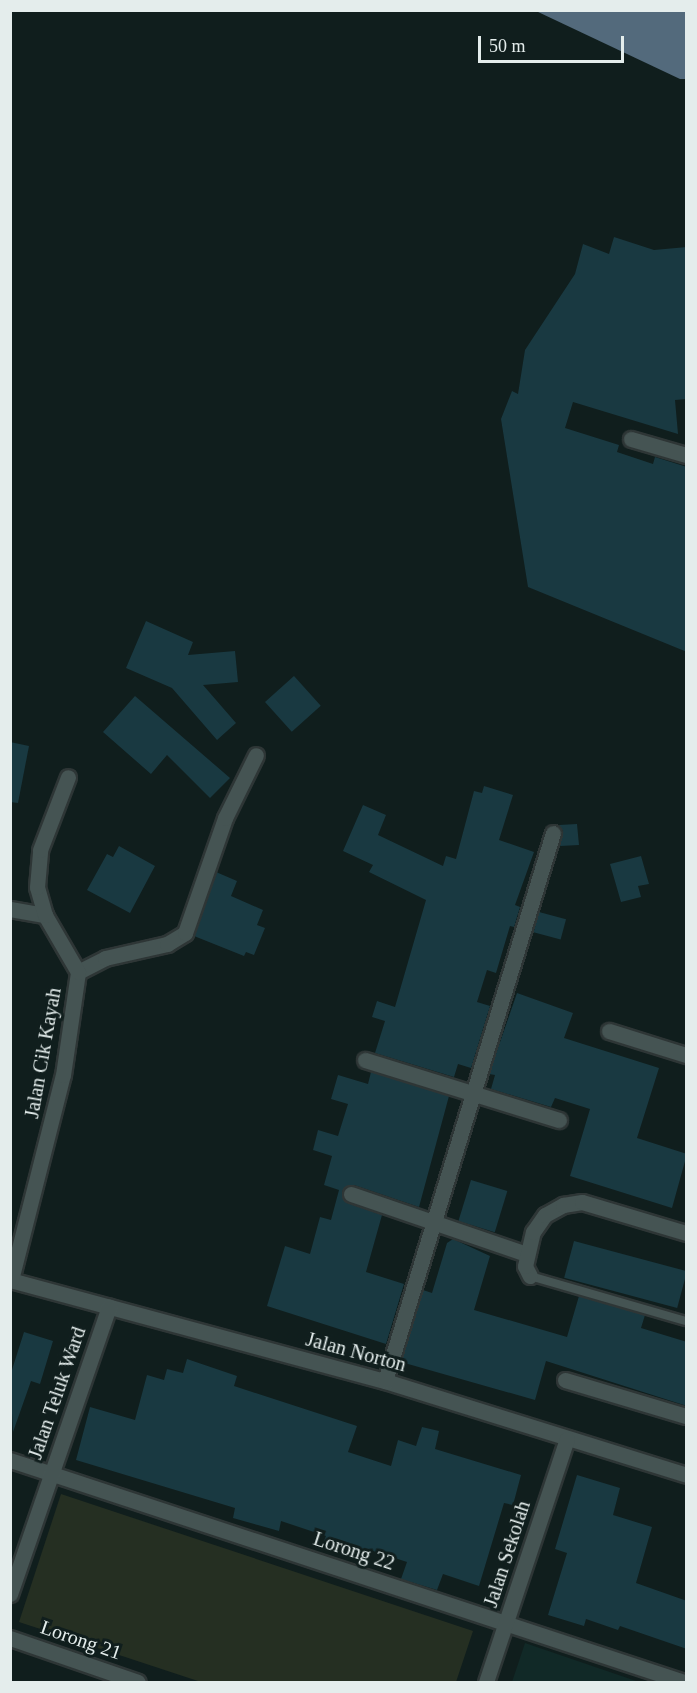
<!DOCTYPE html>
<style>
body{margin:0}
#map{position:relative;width:697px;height:1693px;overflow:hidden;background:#101e1d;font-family:"Times New Roman",serif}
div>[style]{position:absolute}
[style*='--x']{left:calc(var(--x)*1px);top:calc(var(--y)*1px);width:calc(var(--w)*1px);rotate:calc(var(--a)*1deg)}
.built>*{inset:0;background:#112927}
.green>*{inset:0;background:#252f22}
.water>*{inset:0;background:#536a7c}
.building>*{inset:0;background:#193941;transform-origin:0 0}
.roads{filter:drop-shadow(2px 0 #2e3636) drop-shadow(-2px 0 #2e3636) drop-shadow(0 2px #2e3636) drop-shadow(0 -2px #2e3636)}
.service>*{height:8px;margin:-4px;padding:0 4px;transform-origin:4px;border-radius:4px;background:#455453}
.minor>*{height:15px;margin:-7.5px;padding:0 7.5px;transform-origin:7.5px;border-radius:7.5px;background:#455453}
span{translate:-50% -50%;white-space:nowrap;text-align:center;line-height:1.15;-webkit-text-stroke:6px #101e1d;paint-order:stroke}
.street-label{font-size:20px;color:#e4edec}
.frame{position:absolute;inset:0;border:12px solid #e4edec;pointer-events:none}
.scale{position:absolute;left:478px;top:36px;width:146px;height:27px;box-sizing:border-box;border:3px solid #e4edec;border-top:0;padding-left:8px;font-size:18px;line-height:21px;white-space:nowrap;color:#e4edec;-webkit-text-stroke:4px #101e1d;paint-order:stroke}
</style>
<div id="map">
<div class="built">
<div style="clip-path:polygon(525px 1643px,639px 1682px,512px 1682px)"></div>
</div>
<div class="green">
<div style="clip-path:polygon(61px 1494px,473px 1631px,456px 1682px,201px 1682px,19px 1622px)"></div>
</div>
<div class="water">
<div style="clip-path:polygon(536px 11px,686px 11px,686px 79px,680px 79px)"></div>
</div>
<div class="building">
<div style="clip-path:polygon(614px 237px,654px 250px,687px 247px,687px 399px,675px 400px,678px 434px,573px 402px,565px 428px,619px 445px,617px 452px,653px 464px,655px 457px,687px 467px,687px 652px,528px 587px,501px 419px,512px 391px,518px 394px,525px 350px,575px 274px,583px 244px,609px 254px)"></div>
<div style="clip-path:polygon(146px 621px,193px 642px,188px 655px,235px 651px,238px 682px,203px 685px,236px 723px,217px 740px,172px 688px,126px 668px)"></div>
<div style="left:294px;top:676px;width:40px;height:39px;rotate:48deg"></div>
<div style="clip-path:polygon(135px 696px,230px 778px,210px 798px,167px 755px,151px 774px,103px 732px)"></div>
<div style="clip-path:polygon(10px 742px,29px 746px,18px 803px,10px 802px)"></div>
<div style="clip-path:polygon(484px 786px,513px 795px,499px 840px,534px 852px,515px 905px,520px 907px,514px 927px,510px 926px,496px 973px,487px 970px,477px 1002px,490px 1006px,471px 1068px,458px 1064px,454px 1077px,375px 1053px,385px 1021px,372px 1017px,377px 1001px,395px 1007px,426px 900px,369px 872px,373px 865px,343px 851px,363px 805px,386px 815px,378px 835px,443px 866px,446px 856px,456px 859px,474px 791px,482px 793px)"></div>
<div style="clip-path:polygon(577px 824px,579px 845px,560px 846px,563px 831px,559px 825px)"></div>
<div style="clip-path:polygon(119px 846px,155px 866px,130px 913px,87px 890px,107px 854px,113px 857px)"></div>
<div style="clip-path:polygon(641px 856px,649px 884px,638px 886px,641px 897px,621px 902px,610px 864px)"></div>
<div style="clip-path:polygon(216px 872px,237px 881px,231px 896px,263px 910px,257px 925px,265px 928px,254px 955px,246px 952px,244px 956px,194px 936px)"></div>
<div style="left:539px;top:912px;width:28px;height:21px;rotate:15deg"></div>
<div style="clip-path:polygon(517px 993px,573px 1013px,564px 1038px,659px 1068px,637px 1138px,687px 1154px,672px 1208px,570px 1176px,590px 1109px,555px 1098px,551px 1107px,491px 1089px,495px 1075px,489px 1074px)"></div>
<div style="clip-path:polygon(371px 1072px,449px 1096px,419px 1207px,354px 1185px,342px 1191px,347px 1203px,382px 1215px,366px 1272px,404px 1284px,386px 1344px,267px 1306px,285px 1246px,310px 1254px,320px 1217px,331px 1220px,339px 1190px,324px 1185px,332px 1156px,313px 1150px,318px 1130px,338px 1136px,348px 1104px,331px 1099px,338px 1075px,368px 1084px)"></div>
<div style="left:471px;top:1180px;width:38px;height:43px;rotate:17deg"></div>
<div style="clip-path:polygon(453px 1239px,490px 1256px,474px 1310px,567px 1337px,579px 1296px,645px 1315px,641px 1328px,687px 1342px,687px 1406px,546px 1361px,535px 1400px,401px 1362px,423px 1290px,432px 1293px,447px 1243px)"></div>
<div style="left:574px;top:1241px;width:117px;height:38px;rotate:15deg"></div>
<div style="clip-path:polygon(24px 1332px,53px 1341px,40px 1384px,31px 1381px,13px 1432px,10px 1376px)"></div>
<div style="clip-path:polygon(187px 1359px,237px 1376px,234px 1386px,357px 1426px,348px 1452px,391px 1466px,398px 1440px,416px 1446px,422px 1427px,439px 1431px,435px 1449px,521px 1475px,513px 1505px,504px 1503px,479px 1586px,443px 1574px,437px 1590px,401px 1579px,407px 1562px,364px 1548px,361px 1556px,323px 1543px,326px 1536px,281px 1521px,279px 1531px,233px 1518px,235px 1508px,76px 1460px,90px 1407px,135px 1420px,147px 1375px,164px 1380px,167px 1369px,183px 1373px)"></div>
<div style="clip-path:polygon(577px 1475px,620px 1488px,613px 1515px,652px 1527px,636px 1583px,687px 1601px,687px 1649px,620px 1626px,618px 1630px,586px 1619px,584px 1626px,548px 1615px,567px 1553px,555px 1549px)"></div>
</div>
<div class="roads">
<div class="service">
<div style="--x:530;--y:1276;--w:162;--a:16.1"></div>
</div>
<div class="minor">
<div style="--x:631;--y:439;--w:57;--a:16.2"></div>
<div style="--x:10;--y:909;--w:36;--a:10"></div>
<div style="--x:78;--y:972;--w:30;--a:-27"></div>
<div style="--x:105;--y:958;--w:64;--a:-12.7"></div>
<div style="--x:167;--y:944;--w:21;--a:-31"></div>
<div style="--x:185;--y:933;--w:122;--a:-70.8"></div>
<div style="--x:225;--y:818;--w:70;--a:-63.8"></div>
<div style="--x:609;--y:1031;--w:81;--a:17.3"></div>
<div style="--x:365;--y:1060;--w:203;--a:17.2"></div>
<div style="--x:351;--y:1194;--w:185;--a:18.9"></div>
<div style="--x:530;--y:1276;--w:11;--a:-117"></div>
<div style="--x:525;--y:1266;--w:35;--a:-77"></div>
<div style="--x:533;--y:1232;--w:21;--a:-55"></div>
<div style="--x:545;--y:1215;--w:21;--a:-29"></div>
<div style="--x:563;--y:1205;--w:19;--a:-9"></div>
<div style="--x:582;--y:1202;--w:109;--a:16.6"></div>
<div style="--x:10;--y:1280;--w:388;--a:15.1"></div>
<div style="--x:385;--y:1381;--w:315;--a:17.3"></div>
<div style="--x:11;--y:1280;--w:211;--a:-75.8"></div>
<div style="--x:63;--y:1075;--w:104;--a:-81.7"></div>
<div style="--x:78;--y:972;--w:66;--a:-120.1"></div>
<div style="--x:45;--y:915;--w:29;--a:-106"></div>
<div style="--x:37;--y:887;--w:37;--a:-85"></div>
<div style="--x:40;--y:850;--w:78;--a:-69"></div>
<div style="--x:565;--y:1380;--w:126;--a:16.6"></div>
<div style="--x:385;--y:1381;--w:573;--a:-72.96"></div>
<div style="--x:10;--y:1460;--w:710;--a:18.23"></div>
<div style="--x:10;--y:1594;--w:304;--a:-71"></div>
<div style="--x:10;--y:1638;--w:135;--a:19"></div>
<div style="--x:486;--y:1682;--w:256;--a:-71.6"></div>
</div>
</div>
<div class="street-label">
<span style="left:43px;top:1053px;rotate:-80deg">Jalan Cik Kayah</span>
<span style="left:356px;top:1352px;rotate:15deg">Jalan Norton</span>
<span style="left:57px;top:1393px;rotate:-71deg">Jalan Teluk Ward</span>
<span style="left:354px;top:1551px;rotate:18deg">Lorong 22</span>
<span style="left:507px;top:1554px;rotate:-72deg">Jalan Sekolah</span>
<span style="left:81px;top:1640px;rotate:19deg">Lorong 21</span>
</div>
<div class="frame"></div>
<div class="scale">50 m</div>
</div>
